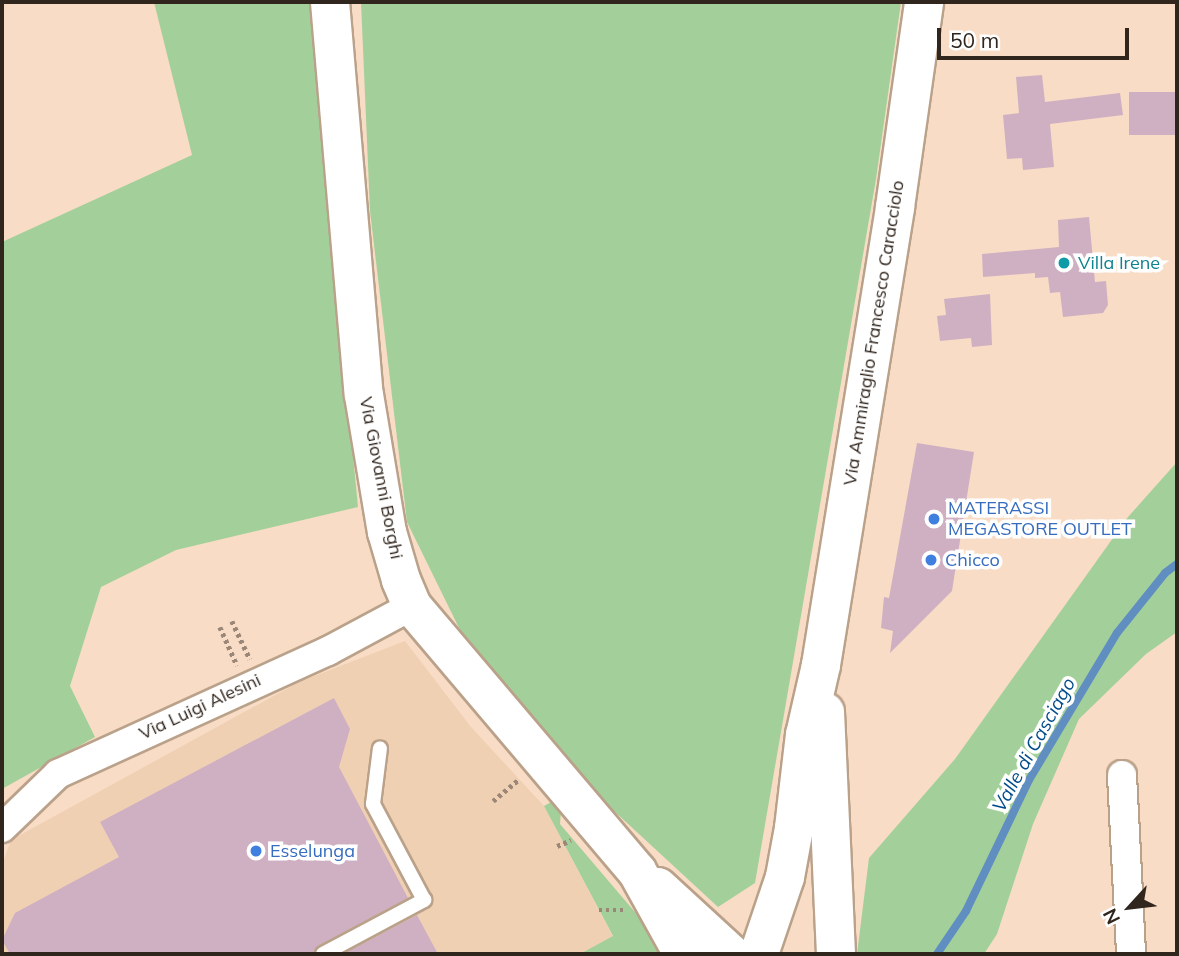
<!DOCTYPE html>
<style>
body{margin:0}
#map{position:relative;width:1179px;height:956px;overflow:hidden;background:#f8dcc5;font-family:Mulish,sans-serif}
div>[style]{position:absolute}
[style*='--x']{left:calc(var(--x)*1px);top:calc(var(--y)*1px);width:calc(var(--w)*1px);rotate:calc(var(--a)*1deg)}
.built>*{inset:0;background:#f0d0b3}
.green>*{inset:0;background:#a3d09a}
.stream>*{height:8px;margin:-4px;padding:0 4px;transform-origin:4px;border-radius:4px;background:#608ec1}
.building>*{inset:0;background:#cfb0c2;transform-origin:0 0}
.path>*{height:4.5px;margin-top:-2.25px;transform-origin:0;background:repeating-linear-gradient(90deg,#9b8777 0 3.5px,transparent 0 7px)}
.roads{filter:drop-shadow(2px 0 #baa18a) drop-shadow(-2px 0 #baa18a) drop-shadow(0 2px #baa18a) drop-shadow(0 -2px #baa18a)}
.service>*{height:14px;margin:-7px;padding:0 7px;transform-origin:7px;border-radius:7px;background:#fff}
.minor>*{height:28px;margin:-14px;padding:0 14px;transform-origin:14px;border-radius:14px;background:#fff}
.secondary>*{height:38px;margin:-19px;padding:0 19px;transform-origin:19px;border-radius:19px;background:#fff}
.primary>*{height:38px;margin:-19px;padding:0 19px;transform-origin:19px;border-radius:19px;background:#fff}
.dots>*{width:19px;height:19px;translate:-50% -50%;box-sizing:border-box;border:4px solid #fff;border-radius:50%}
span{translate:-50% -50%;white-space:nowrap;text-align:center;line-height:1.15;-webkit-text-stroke:7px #fff;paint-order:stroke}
.culture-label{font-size:18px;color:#0d838f}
.left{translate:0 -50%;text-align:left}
.street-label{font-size:18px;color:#31261e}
.shop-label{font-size:18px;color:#366cbe}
.water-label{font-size:19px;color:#004c8a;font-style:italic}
.frame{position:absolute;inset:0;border:4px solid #31261e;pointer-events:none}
.north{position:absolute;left:1095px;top:872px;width:70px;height:70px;-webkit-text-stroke:5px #fff;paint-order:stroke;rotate:243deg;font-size:19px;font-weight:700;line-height:28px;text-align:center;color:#31261e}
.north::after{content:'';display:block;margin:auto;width:24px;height:32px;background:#31261e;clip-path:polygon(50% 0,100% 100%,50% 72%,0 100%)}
.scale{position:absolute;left:937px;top:28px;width:192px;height:32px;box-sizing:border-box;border:4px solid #31261e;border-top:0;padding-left:9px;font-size:21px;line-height:24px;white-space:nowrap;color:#31261e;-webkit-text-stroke:5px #fff;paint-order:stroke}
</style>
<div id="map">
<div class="built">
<div style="clip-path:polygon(405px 641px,471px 727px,544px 806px,613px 937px,580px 954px,2px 954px,2px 865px,11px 840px,299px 682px)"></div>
</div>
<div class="green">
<div style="clip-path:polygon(154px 2px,309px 2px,358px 507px,176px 550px,101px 587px,70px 686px,95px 737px,2px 789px,2px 242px,192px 155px)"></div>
<div style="clip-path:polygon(361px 2px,901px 2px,876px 179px,755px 883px,718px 907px,614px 811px,523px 709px,461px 632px,407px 522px,370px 211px)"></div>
<div style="clip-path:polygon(1177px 462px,1177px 632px,1146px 654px,1079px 719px,1033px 824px,997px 934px,984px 954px,857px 954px,869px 858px,955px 759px,1128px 517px)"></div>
<div style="clip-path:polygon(553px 801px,561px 810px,560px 824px,657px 938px,664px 954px,580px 954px,613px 936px,544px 806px)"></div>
</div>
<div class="stream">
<div style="--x:937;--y:954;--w:52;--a:-56"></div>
<div style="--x:966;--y:911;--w:145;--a:-64.3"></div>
<div style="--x:1029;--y:780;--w:171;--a:-59.1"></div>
<div style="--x:1117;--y:633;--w:77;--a:-51.3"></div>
<div style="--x:1165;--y:573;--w:15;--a:-37"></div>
</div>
<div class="building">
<div style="clip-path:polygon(1042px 75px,1045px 102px,1120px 93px,1123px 115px,1050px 124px,1054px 167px,1023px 170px,1022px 158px,1007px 159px,1003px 115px,1019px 113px,1016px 77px)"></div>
<div style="left:1177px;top:92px;width:43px;height:48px;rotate:90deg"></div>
<div style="clip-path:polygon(1089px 217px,1095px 282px,1106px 281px,1108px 305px,1103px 313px,1063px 317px,1060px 292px,1050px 293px,1048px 277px,1035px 278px,1035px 273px,983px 277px,982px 254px,1059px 247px,1058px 220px)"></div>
<div style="clip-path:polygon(990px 294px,992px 345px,972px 347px,971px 338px,940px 341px,937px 316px,946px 315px,944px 299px)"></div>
<div style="clip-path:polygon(917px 443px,974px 452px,952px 591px,890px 653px,893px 631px,881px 628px,884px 597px,889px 598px)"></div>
<div style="clip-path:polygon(334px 698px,350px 729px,339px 767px,408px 898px,318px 946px,313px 954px,10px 954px,2px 940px,15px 913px,119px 857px,100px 822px)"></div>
<div style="clip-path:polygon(417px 915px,438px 954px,343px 954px)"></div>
</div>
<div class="path">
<div style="--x:232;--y:621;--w:42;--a:64.7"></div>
<div style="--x:220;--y:627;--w:42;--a:65.9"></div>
<div style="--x:493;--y:801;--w:34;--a:-40"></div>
<div style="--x:557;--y:846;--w:15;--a:-23"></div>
<div style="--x:599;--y:910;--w:26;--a:0"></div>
</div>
<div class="roads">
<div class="service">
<div style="--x:323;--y:954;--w:115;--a:-28.1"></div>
<div style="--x:424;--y:900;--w:109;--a:-118"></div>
<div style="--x:373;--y:804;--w:56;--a:-82.9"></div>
</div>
<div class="minor">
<div style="--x:1122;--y:775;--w:179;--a:87.1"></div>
<div style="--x:2;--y:828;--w:78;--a:-44"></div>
<div style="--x:58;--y:774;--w:297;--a:-24.5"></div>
<div style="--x:328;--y:651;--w:95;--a:-28.2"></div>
</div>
<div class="secondary">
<div style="--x:330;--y:2;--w:394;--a:85.1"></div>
<div style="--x:364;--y:395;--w:139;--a:80.5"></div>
<div style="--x:387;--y:532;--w:50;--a:73.7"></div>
<div style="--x:401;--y:580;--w:28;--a:67"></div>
<div style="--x:412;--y:606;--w:348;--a:49.7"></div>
<div style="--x:637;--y:871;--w:95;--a:61"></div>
<div style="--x:658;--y:887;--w:99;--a:42.5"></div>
</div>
<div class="primary">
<div style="--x:825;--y:712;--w:242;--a:87.4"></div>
<div style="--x:759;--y:954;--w:81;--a:-71.3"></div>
<div style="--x:785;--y:877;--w:50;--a:-79.6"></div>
<div style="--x:794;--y:828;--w:94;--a:-83.3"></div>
<div style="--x:805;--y:735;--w:72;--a:-77.1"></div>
<div style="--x:821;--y:665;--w:464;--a:-80.8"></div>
<div style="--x:895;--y:207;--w:207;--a:-81.9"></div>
</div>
</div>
<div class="dots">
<div style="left:1064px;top:263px;background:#0f9aa8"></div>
<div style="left:934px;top:519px;background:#3f7fe0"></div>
<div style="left:931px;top:560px;background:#3f7fe0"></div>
<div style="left:256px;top:851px;background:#3f7fe0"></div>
</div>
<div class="culture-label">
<span class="left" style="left:1078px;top:263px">Villa Irene</span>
</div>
<div class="street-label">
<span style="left:874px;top:333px;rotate:-81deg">Via Ammiraglio Francesco Caracciolo</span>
<span style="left:381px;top:478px;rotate:79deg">Via Giovanni Borghi</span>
<span style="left:200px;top:707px;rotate:-25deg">Via Luigi Alesini</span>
</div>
<div class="shop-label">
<span class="left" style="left:948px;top:519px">MATERASSI<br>MEGASTORE OUTLET</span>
<span class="left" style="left:945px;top:560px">Chicco</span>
<span class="left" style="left:270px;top:851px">Esselunga</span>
</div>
<div class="water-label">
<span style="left:1034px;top:745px;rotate:-61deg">Valle di Casciago</span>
</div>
<div class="frame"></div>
<div class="north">N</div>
<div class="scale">50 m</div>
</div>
